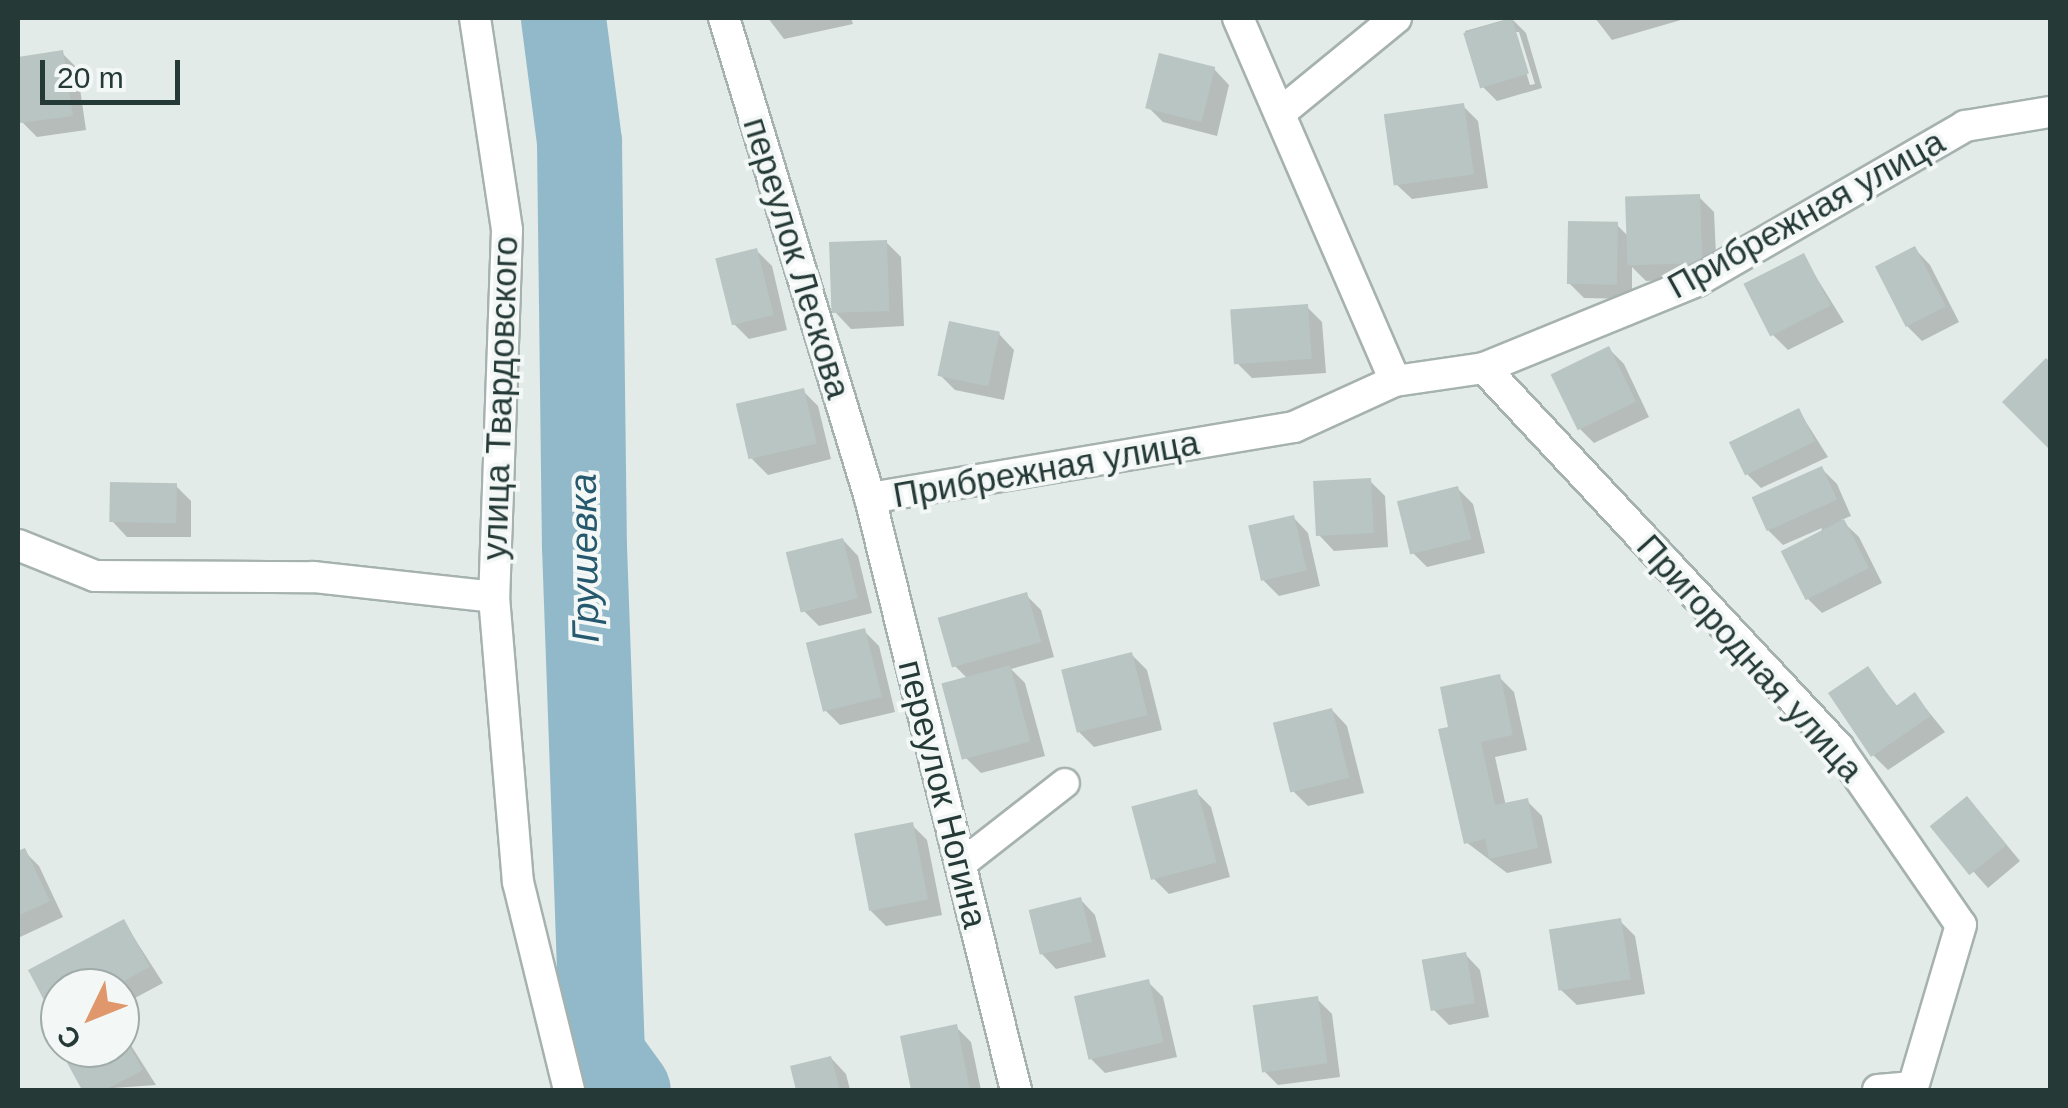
<!DOCTYPE html>
<meta charset="utf-8">
<style>
body{margin:0}
#map{position:relative;width:2068px;height:1108px;overflow:hidden;background:#e3ebe8;font-family:Arial,sans-serif}
div>[style]{position:absolute}
[style*='--x']{left:calc(var(--x)*1px);top:calc(var(--y)*1px);width:calc(var(--w)*1px);rotate:calc(var(--a)*1deg)}
.shadow>*{inset:0;background:#0003}
.river>*{height:85px;margin:-42.5px;padding:0 42.5px;transform-origin:42.5px;border-radius:42.5px;background:#92b9c9}
.building>*{inset:0;background:#b8c5c2;transform-origin:0 0}
.roads{filter:drop-shadow(2px 0 #a6b2af) drop-shadow(-2px 0 #a6b2af) drop-shadow(0 2px #a6b2af) drop-shadow(0 -2px #a6b2af)}
.lane>*{height:28px;margin:-14px;padding:0 14px;transform-origin:14px;border-radius:14px;background:#fff}
.street>*{height:30px;margin:-15px;padding:0 15px;transform-origin:15px;border-radius:15px;background:#fff}
span{translate:-50% -50%;white-space:nowrap;text-align:center;line-height:1.15;-webkit-text-stroke:8px #f3f8f6;paint-order:stroke}
.street-label{font-size:35px;color:#253a37}
.water-label{font-size:38px;color:#26596e;font-style:italic}
.frame{position:absolute;inset:0;border:20px solid #253a37;pointer-events:none}
.north{position:absolute;left:40px;top:968px;width:100px;height:100px;box-sizing:border-box;background:#f3f8f6;border:2px solid #a1acaa;border-radius:50%;rotate:227deg;font-size:28px;font-weight:700;line-height:40px;text-align:center;color:#253a37}
.north::after{content:'';display:block;margin:auto;width:35px;height:45px;background:#e0976b;clip-path:polygon(50% 0,100% 100%,50% 72%,0 100%)}
.scale{position:absolute;left:40px;top:60px;width:140px;height:45px;box-sizing:border-box;border:5px solid #253a37;border-top:0;padding-left:12px;font-size:30px;line-height:35px;white-space:nowrap;color:#253a37;-webkit-text-stroke:8px #f3f8f6;paint-order:stroke}
</style>
<div id="map">
<div class="shadow">
<div style="clip-path:polygon(768px 18px,851px 18px,853px 24px,784px 39px)"></div>
<div style="clip-path:polygon(evenodd,1511px 18px,1526px 33px,1542px 88px,1497px 101px,1482px 86px,1465px 31px,1511px 18px,1514px 32px,1519px 32px,1535px 84px,1530px 85px,1514px 32px)"></div>
<div style="clip-path:polygon(1595px 18px,1681px 18px,1681px 20px,1612px 40px)"></div>
<div style="clip-path:polygon(62px 53px,77px 68px,86px 130px,37px 137px,22px 122px,18px 59px)"></div>
<div style="clip-path:polygon(1214px 69px,1229px 85px,1217px 136px,1163px 122px,1148px 107px)"></div>
<div style="clip-path:polygon(1463px 106px,1478px 121px,1488px 188px,1412px 199px,1396px 184px)"></div>
<div style="clip-path:polygon(1699px 197px,1714px 212px,1717px 277px,1646px 281px,1632px 267px,1632px 299px,1584px 298px,1569px 283px,1617px 225px,1630px 238px)"></div>
<div style="clip-path:polygon(886px 242px,901px 257px,904px 326px,851px 329px,836px 313px)"></div>
<div style="clip-path:polygon(1915px 249px,1930px 265px,1959px 322px,1922px 341px,1907px 326px)"></div>
<div style="clip-path:polygon(757px 251px,772px 266px,787px 330px,749px 339px,734px 324px)"></div>
<div style="clip-path:polygon(1803px 256px,1844px 322px,1788px 350px,1773px 335px)"></div>
<div style="clip-path:polygon(1307px 307px,1322px 322px,1326px 373px,1252px 378px,1237px 363px)"></div>
<div style="clip-path:polygon(999px 334px,1014px 350px,1004px 400px,955px 390px,940px 375px)"></div>
<div style="clip-path:polygon(1609px 349px,1624px 364px,1649px 417px,1594px 443px,1579px 428px)"></div>
<div style="clip-path:polygon(803px 391px,818px 406px,831px 459px,768px 475px,752px 459px)"></div>
<div style="clip-path:polygon(1799px 411px,1828px 457px,1761px 488px,1745px 472px)"></div>
<div style="clip-path:polygon(1822px 469px,1837px 484px,1851px 516px,1841px 520px,1859px 537px,1882px 583px,1822px 613px,1807px 598px,1822px 528px,1783px 545px,1768px 530px)"></div>
<div style="clip-path:polygon(1370px 481px,1385px 496px,1388px 547px,1334px 551px,1319px 535px)"></div>
<div style="clip-path:polygon(176px 486px,191px 501px,191px 537px,127px 537px,112px 521px)"></div>
<div style="clip-path:polygon(1457px 488px,1473px 504px,1485px 553px,1427px 567px,1412px 552px)"></div>
<div style="clip-path:polygon(1293px 517px,1308px 533px,1320px 586px,1279px 596px,1264px 581px)"></div>
<div style="clip-path:polygon(843px 540px,858px 556px,872px 613px,819px 626px,803px 610px)"></div>
<div style="clip-path:polygon(1026px 595px,1041px 610px,1054px 657px,1011px 669px,1025px 683px,1045px 756px,981px 773px,966px 758px,968px 679px,955px 666px)"></div>
<div style="clip-path:polygon(864px 631px,879px 646px,895px 712px,840px 725px,825px 710px)"></div>
<div style="clip-path:polygon(1132px 655px,1147px 670px,1162px 730px,1094px 747px,1079px 732px)"></div>
<div style="clip-path:polygon(1867px 669px,1898px 707px,1915px 695px,1945px 732px,1888px 770px,1873px 755px)"></div>
<div style="clip-path:polygon(1499px 677px,1514px 692px,1527px 750px,1495px 757px,1506px 806px,1527px 801px,1542px 816px,1552px 863px,1507px 873px,1466px 842px,1451px 729px)"></div>
<div style="clip-path:polygon(1332px 710px,1347px 726px,1364px 793px,1308px 806px,1293px 791px)"></div>
<div style="clip-path:polygon(1196px 792px,1211px 807px,1230px 877px,1169px 894px,1154px 879px)"></div>
<div style="clip-path:polygon(1982px 815px,2020px 861px,1988px 888px,1934px 827px)"></div>
<div style="clip-path:polygon(912px 825px,927px 840px,942px 915px,886px 926px,871px 911px)"></div>
<div style="clip-path:polygon(24px 851px,39px 866px,63px 917px,18px 938px,18px 854px)"></div>
<div style="clip-path:polygon(1080px 899px,1095px 915px,1106px 957px,1056px 969px,1041px 953px)"></div>
<div style="clip-path:polygon(1620px 921px,1635px 936px,1645px 994px,1577px 1005px,1561px 990px)"></div>
<div style="clip-path:polygon(124px 922px,163px 983px,120px 1006px,120px 988px,60px 988px,60px 1022px,31px 971px)"></div>
<div style="clip-path:polygon(1465px 954px,1480px 970px,1489px 1017px,1449px 1025px,1433px 1009px)"></div>
<div style="clip-path:polygon(1148px 982px,1163px 997px,1177px 1057px,1105px 1073px,1090px 1058px)"></div>
<div style="clip-path:polygon(1317px 999px,1332px 1014px,1340px 1077px,1278px 1085px,1263px 1070px)"></div>
<div style="clip-path:polygon(956px 1027px,971px 1042px,981px 1090px,914px 1090px,903px 1038px)"></div>
<div style="clip-path:polygon(120px 1028px,156px 1085px,85px 1090px,62px 1048px,120px 1048px)"></div>
<div style="clip-path:polygon(831px 1058px,846px 1074px,850px 1090px,799px 1090px,793px 1068px)"></div>
</div>
<div class="river">
<div style="--x:563;--y:18;--w:125;--a:82.6"></div>
<div style="--x:579;--y:142;--w:404;--a:89.3"></div>
<div style="--x:584;--y:546;--w:508;--a:87.97"></div>
<div style="--x:602;--y:1054;--w:44;--a:54.2"></div>
</div>
<div class="building">
<div style="left:1512px;top:18px;width:58px;height:51px;rotate:73deg"></div>
<div style="clip-path:polygon(63px 50px,73px 116px,20px 123px,18px 57px)"></div>
<div style="left:1159px;top:53px;width:58px;height:57px;rotate:14deg"></div>
<div style="left:1464px;top:103px;width:72px;height:81px;rotate:82deg"></div>
<div style="left:1700px;top:194px;width:69px;height:75px;rotate:88deg"></div>
<div style="left:1568px;top:221px;width:50px;height:63px;rotate:1deg"></div>
<div style="left:887px;top:240px;width:71px;height:58px;rotate:88deg"></div>
<div style="left:1915px;top:246px;width:68px;height:45px;rotate:63deg"></div>
<div style="left:757px;top:248px;width:69px;height:43px;rotate:76deg"></div>
<div style="left:1804px;top:253px;width:59px;height:68px;rotate:63deg"></div>
<div style="left:1308px;top:304px;width:55px;height:78px;rotate:86deg"></div>
<div style="left:949px;top:321px;width:52px;height:56px;rotate:12deg"></div>
<div style="left:1609px;top:346px;width:62px;height:65px;rotate:64deg"></div>
<div style="clip-path:polygon(2046px 358px,2050px 362px,2050px 450px,2002px 402px)"></div>
<div style="left:804px;top:388px;width:57px;height:70px;rotate:77deg"></div>
<div style="left:1799px;top:408px;width:37px;height:78px;rotate:64deg"></div>
<div style="left:1822px;top:466px;width:37px;height:77px;rotate:66deg"></div>
<div style="left:1371px;top:478px;width:55px;height:58px;rotate:87deg"></div>
<div style="left:110px;top:482px;width:67px;height:40px;rotate:1deg"></div>
<div style="left:1458px;top:486px;width:55px;height:63px;rotate:76deg"></div>
<div style="left:1294px;top:515px;width:57px;height:47px;rotate:77deg"></div>
<div style="left:1844px;top:519px;width:55px;height:71px;rotate:63deg"></div>
<div style="left:843px;top:538px;width:62px;height:59px;rotate:76deg"></div>
<div style="left:1027px;top:592px;width:52px;height:93px;rotate:74deg"></div>
<div style="left:865px;top:628px;width:71px;height:61px;rotate:76deg"></div>
<div style="left:1132px;top:652px;width:65px;height:73px;rotate:76deg"></div>
<div style="left:1010px;top:665px;width:79px;height:71px;rotate:75deg"></div>
<div style="clip-path:polygon(1868px 666px,1896px 706px,1915px 692px,1931px 716px,1871px 757px,1828px 693px)"></div>
<div style="clip-path:polygon(1500px 674px,1513px 735px,1481px 742px,1495px 805px,1528px 798px,1538px 848px,1489px 859px,1485px 839px,1464px 844px,1438px 729px,1448px 727px,1440px 687px)"></div>
<div style="left:1332px;top:708px;width:72px;height:61px;rotate:76deg"></div>
<div style="left:1197px;top:789px;width:76px;height:68px;rotate:75deg"></div>
<div style="left:1967px;top:796px;width:63px;height:48px;rotate:51deg"></div>
<div style="left:913px;top:822px;width:79px;height:60px;rotate:79deg"></div>
<div style="clip-path:polygon(25px 848px,50px 901px,18px 916px,18px 851px)"></div>
<div style="left:1081px;top:897px;width:46px;height:54px;rotate:76deg"></div>
<div style="left:1621px;top:918px;width:62px;height:73px;rotate:81deg"></div>
<div style="clip-path:polygon(124px 919px,150px 967px,111px 988px,60px 988px,60px 1015px,54px 1019px,28px 970px)"></div>
<div style="left:1466px;top:952px;width:52px;height:45px;rotate:80deg"></div>
<div style="left:1149px;top:979px;width:65px;height:77px;rotate:77deg"></div>
<div style="left:1318px;top:996px;width:68px;height:66px;rotate:82deg"></div>
<div style="clip-path:polygon(957px 1024px,970px 1090px,911px 1090px,900px 1036px)"></div>
<div style="clip-path:polygon(120px 1030px,143px 1070px,105px 1090px,82px 1090px,59px 1048px,120px 1048px)"></div>
<div style="clip-path:polygon(831px 1056px,840px 1090px,796px 1090px,790px 1066px)"></div>
</div>
<div class="roads">
<div class="lane">
<div style="--x:960;--y:865;--w:133;--a:-38"></div>
</div>
<div class="street">
<div style="--x:475;--y:18;--w:214;--a:81.4"></div>
<div style="--x:507;--y:230;--w:367;--a:92"></div>
<div style="--x:494;--y:597;--w:286;--a:85.2"></div>
<div style="--x:518;--y:882;--w:214;--a:76.2"></div>
<div style="--x:724;--y:18;--w:502;--a:73.08"></div>
<div style="--x:870;--y:498;--w:610;--a:76.15"></div>
<div style="--x:1238;--y:18;--w:395;--a:66.6"></div>
<div style="--x:1280;--y:113;--w:150;--a:-39.3"></div>
<div style="--x:1484;--y:368;--w:519;--a:46.95"></div>
<div style="--x:1838;--y:747;--w:216;--a:55.4"></div>
<div style="--x:1961;--y:925;--w:172;--a:106.5"></div>
<div style="--x:870;--y:498;--w:430;--a:-9.5"></div>
<div style="--x:1294;--y:427;--w:111;--a:-24.5"></div>
<div style="--x:1395;--y:381;--w:90;--a:-8.3"></div>
<div style="--x:1484;--y:368;--w:230;--a:-22.2"></div>
<div style="--x:1697;--y:281;--w:310;--a:-30"></div>
<div style="--x:1965;--y:126;--w:86;--a:-9.4"></div>
<div style="--x:18;--y:545;--w:83;--a:21.9"></div>
<div style="--x:95;--y:576;--w:219;--a:0.3"></div>
<div style="--x:314;--y:577;--w:181;--a:6.3"></div>
<div style="--x:1878;--y:1090;--w:35;--a:-5"></div>
</div>
</div>
<div class="street-label">
<span style="left:1806px;top:214px;rotate:-29deg">Прибрежная улица</span>
<span style="left:797px;top:258px;rotate:73deg">переулок Лескова</span>
<span style="left:500px;top:398px;rotate:-88deg">улица Твардовского</span>
<span style="left:1046px;top:469px;rotate:-10deg">Прибрежная улица</span>
<span style="left:1750px;top:658px;rotate:48deg">Пригородная улица</span>
<span style="left:943px;top:794px;rotate:76deg">переулок Ногина</span>
</div>
<div class="water-label">
<span style="left:585px;top:558px;rotate:-91deg">Грушевка</span>
</div>
<div class="frame"></div>
<div class="north">С</div>
<div class="scale">20 m</div>
</div>
